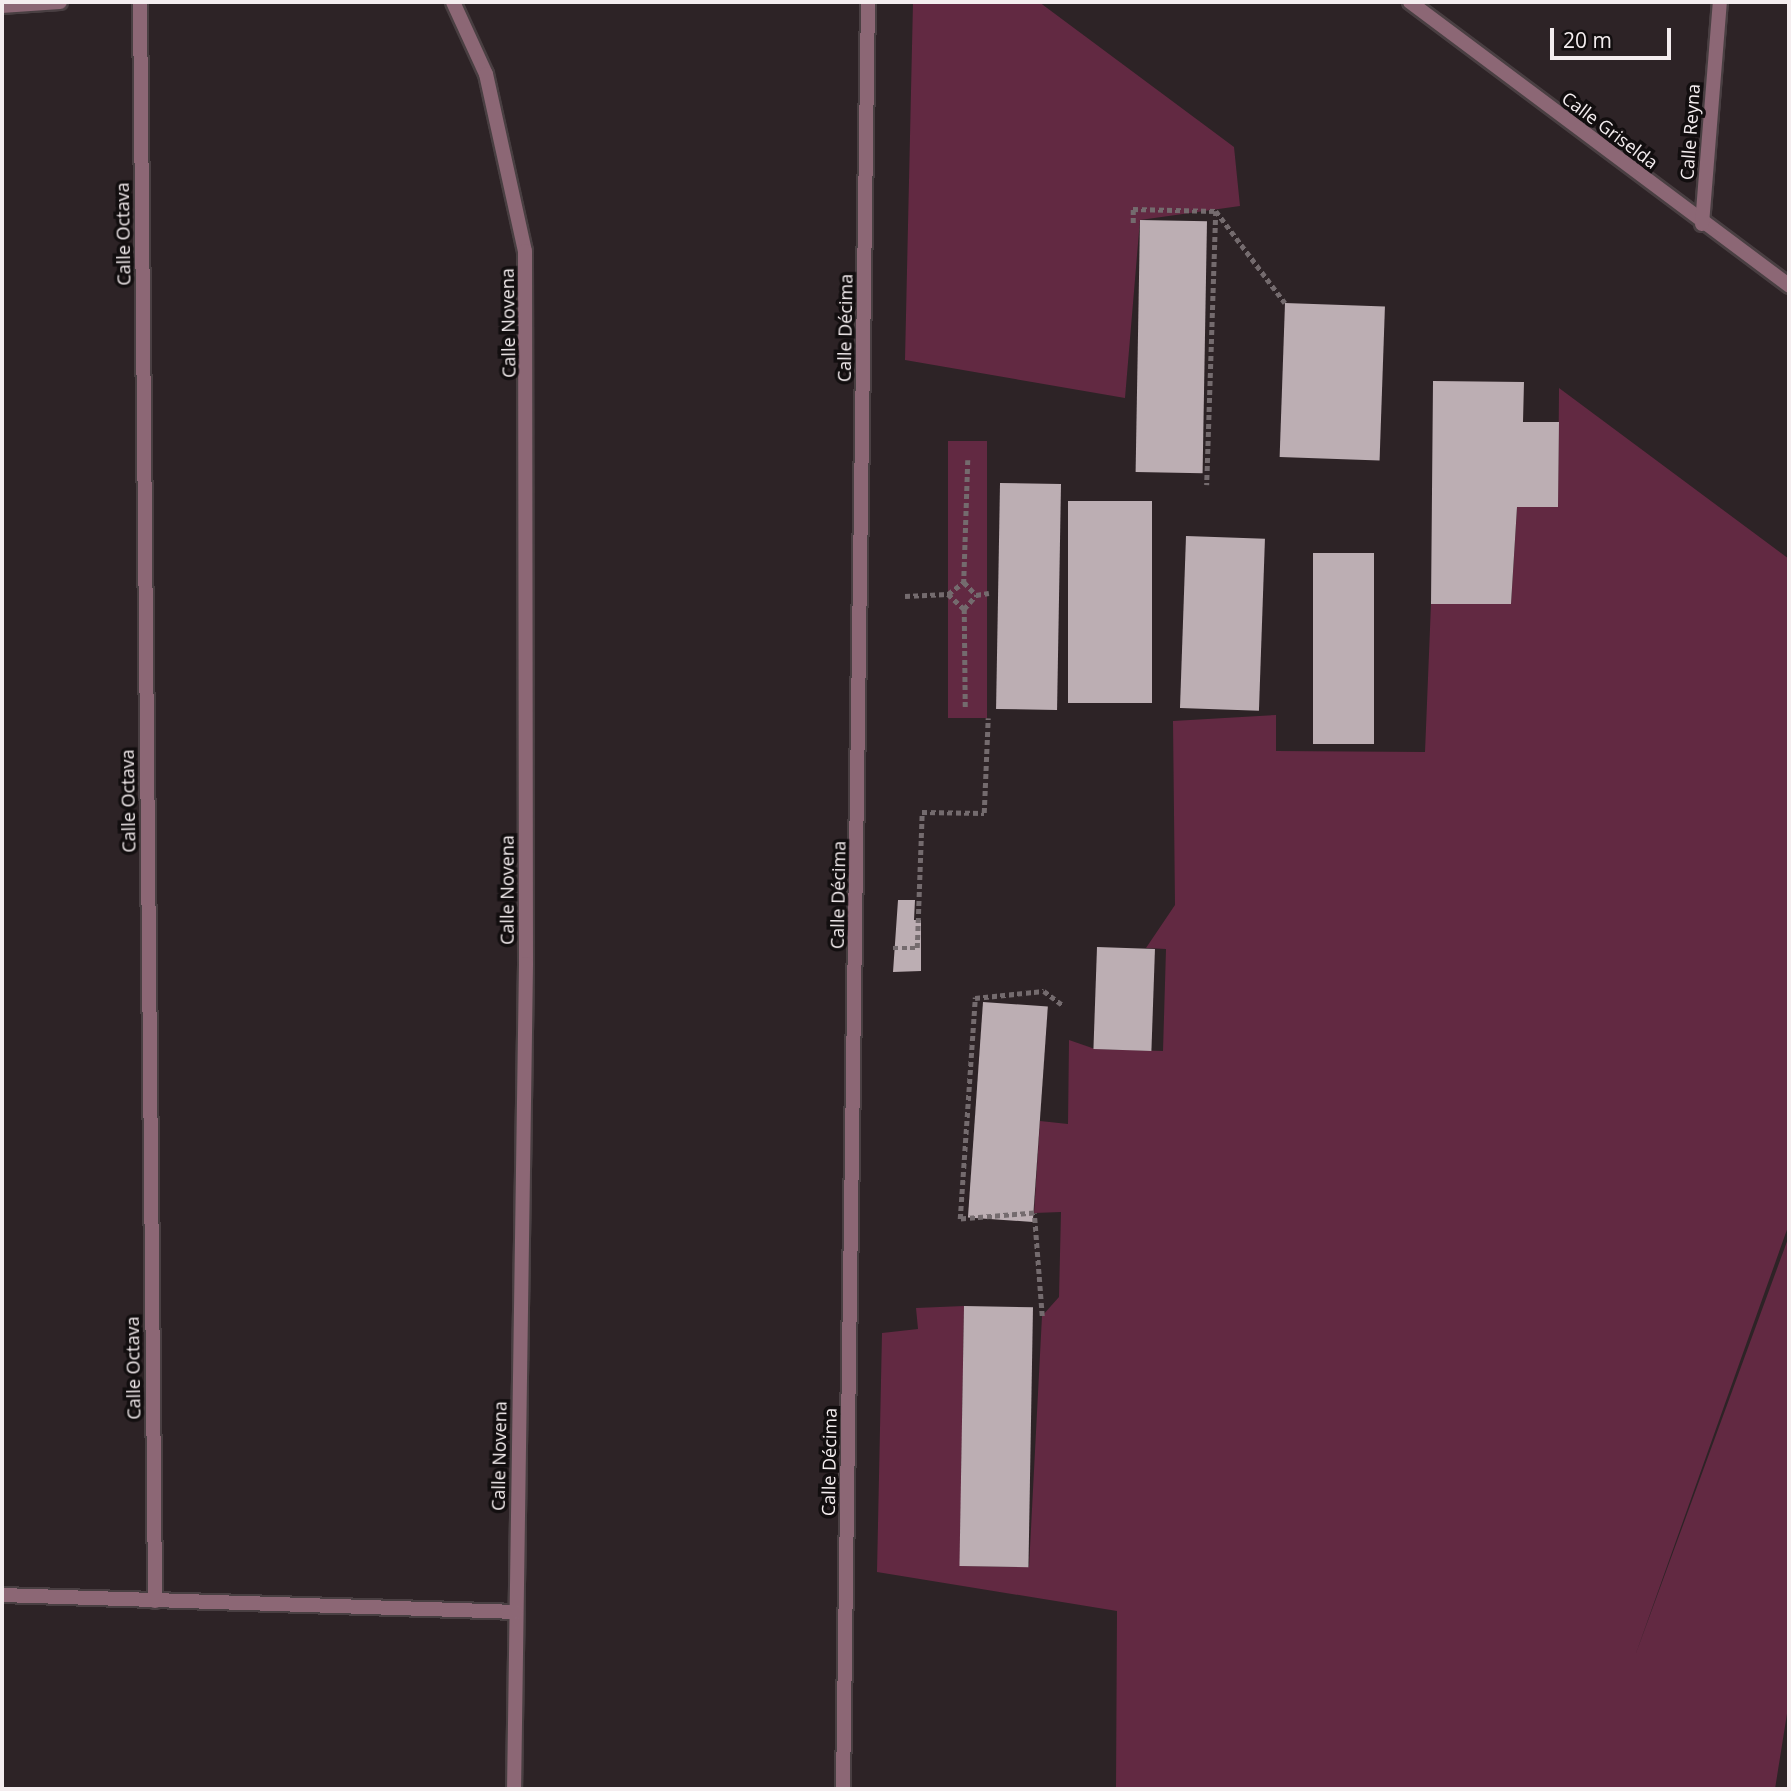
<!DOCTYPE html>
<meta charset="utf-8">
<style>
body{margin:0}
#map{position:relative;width:1791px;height:1791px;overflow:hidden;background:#2d2326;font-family:"Open Sans",sans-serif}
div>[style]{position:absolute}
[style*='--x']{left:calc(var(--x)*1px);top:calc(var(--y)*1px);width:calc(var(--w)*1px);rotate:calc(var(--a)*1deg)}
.green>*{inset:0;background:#622942;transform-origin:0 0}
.building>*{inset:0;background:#bcaeb3;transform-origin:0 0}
.path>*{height:4.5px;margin-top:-2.25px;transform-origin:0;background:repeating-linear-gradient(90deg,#746b6e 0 5px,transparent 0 8.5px)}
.roads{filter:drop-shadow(2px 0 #493f42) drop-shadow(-2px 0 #493f42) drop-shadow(0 2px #493f42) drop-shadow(0 -2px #493f42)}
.minor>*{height:14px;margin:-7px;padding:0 7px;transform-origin:7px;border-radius:7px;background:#8c6775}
.tertiary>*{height:14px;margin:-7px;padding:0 7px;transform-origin:7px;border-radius:7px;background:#8c6775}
span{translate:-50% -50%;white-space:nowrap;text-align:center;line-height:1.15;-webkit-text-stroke:7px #120e0f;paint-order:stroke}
.street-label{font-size:18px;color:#f4edef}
.frame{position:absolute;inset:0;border:4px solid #f4edef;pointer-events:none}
.scale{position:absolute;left:1550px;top:28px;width:121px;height:32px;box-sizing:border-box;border:4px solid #f4edef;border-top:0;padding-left:9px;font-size:21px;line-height:24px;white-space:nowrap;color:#f4edef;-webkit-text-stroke:5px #120e0f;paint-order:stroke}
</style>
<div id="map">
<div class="green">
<div style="clip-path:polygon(913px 2px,1039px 2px,1234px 147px,1240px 206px,1140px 220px,1125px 398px,905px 360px)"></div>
<div style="clip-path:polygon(1559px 388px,1789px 559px,1789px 1224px,1635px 1656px,1789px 1236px,1789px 1701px,1775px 1789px,1116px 1789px,1117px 1611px,877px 1572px,882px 1333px,918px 1329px,916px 1308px,964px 1306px,960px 1566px,1029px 1567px,1042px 1316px,1059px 1297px,1061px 1212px,1034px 1213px,1040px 1121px,1068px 1124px,1069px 1040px,1095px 1049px,1163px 1051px,1166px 949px,1146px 948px,1175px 905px,1173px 721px,1276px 715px,1276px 751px,1425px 752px,1431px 604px,1511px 604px,1517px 507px,1558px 507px)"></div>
<div style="left:987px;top:441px;width:277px;height:39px;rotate:90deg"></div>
</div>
<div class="building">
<div style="left:1140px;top:220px;width:67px;height:252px;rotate:1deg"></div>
<div style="left:1285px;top:303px;width:100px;height:154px;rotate:2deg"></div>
<div style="clip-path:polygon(1433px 381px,1524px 382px,1523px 422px,1559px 422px,1558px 507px,1517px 507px,1511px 604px,1431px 604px)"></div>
<div style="left:1061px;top:484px;width:226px;height:61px;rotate:91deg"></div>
<div style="left:1152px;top:501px;width:202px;height:84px;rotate:90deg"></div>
<div style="left:1186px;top:536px;width:79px;height:172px;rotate:2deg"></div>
<div style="left:1313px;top:553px;width:61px;height:191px"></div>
<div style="clip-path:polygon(898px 900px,915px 900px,914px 920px,921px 920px,921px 971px,893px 972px)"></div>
<div style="left:1097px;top:947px;width:58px;height:102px;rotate:2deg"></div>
<div style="left:983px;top:1002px;width:65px;height:216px;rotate:4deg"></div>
<div style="left:964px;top:1306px;width:69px;height:260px;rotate:1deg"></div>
</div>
<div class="path">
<div style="--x:1216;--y:211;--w:115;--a:53.1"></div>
<div style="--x:1133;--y:223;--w:14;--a:-90"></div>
<div style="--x:1133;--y:209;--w:83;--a:1.4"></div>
<div style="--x:1216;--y:211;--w:274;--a:91.9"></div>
<div style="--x:968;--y:460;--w:122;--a:91.9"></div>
<div style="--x:964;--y:582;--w:18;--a:47"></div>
<div style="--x:948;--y:594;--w:20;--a:-37"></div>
<div style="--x:905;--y:596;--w:43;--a:-2.7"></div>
<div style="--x:948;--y:594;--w:22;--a:43"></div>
<div style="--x:965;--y:707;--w:98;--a:-90.6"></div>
<div style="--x:964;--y:609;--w:18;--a:-49"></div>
<div style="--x:976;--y:595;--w:13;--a:-9"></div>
<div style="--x:893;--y:948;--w:24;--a:0"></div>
<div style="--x:917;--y:948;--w:136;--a:-87.9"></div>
<div style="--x:922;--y:812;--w:62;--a:0.9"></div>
<div style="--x:984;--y:813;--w:95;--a:-87.6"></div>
<div style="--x:1042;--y:1316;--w:103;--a:-94.4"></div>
<div style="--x:1034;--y:1213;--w:74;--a:175.4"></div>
<div style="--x:960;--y:1219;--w:222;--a:-86.1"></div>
<div style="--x:975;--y:998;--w:69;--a:-5.8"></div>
<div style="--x:1044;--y:991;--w:25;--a:37"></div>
</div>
<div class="roads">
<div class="minor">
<div style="--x:140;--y:2;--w:1599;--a:89.46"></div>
<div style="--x:453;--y:2;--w:79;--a:65.4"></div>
<div style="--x:486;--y:74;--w:181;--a:77.6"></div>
<div style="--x:525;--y:251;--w:713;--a:89.92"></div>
<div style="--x:526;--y:964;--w:825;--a:90.83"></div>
<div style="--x:1410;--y:2;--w:474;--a:36.8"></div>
<div style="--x:1702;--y:224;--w:223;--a:-85.4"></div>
<div style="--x:2;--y:1595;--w:514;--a:1.89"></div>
</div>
<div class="tertiary">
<div style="--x:2;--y:6;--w:58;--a:-3.9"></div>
<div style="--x:843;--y:1789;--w:1787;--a:-89.2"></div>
</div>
</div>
<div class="street-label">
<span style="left:1610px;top:130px;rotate:37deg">Calle Griselda</span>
<span style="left:1690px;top:132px;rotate:-86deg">Calle Reyna</span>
<span style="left:123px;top:234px;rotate:-91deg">Calle Octava</span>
<span style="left:508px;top:323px;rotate:-91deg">Calle Novena</span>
<span style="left:845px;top:328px;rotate:-89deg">Calle Décima</span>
<span style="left:128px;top:801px;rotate:-91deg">Calle Octava</span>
<span style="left:507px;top:890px;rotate:-90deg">Calle Novena</span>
<span style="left:838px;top:895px;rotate:-89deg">Calle Décima</span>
<span style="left:133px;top:1368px;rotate:-91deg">Calle Octava</span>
<span style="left:499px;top:1456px;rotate:-89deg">Calle Novena</span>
<span style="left:829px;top:1462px;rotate:-89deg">Calle Décima</span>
</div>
<div class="frame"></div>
<div class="scale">20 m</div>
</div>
